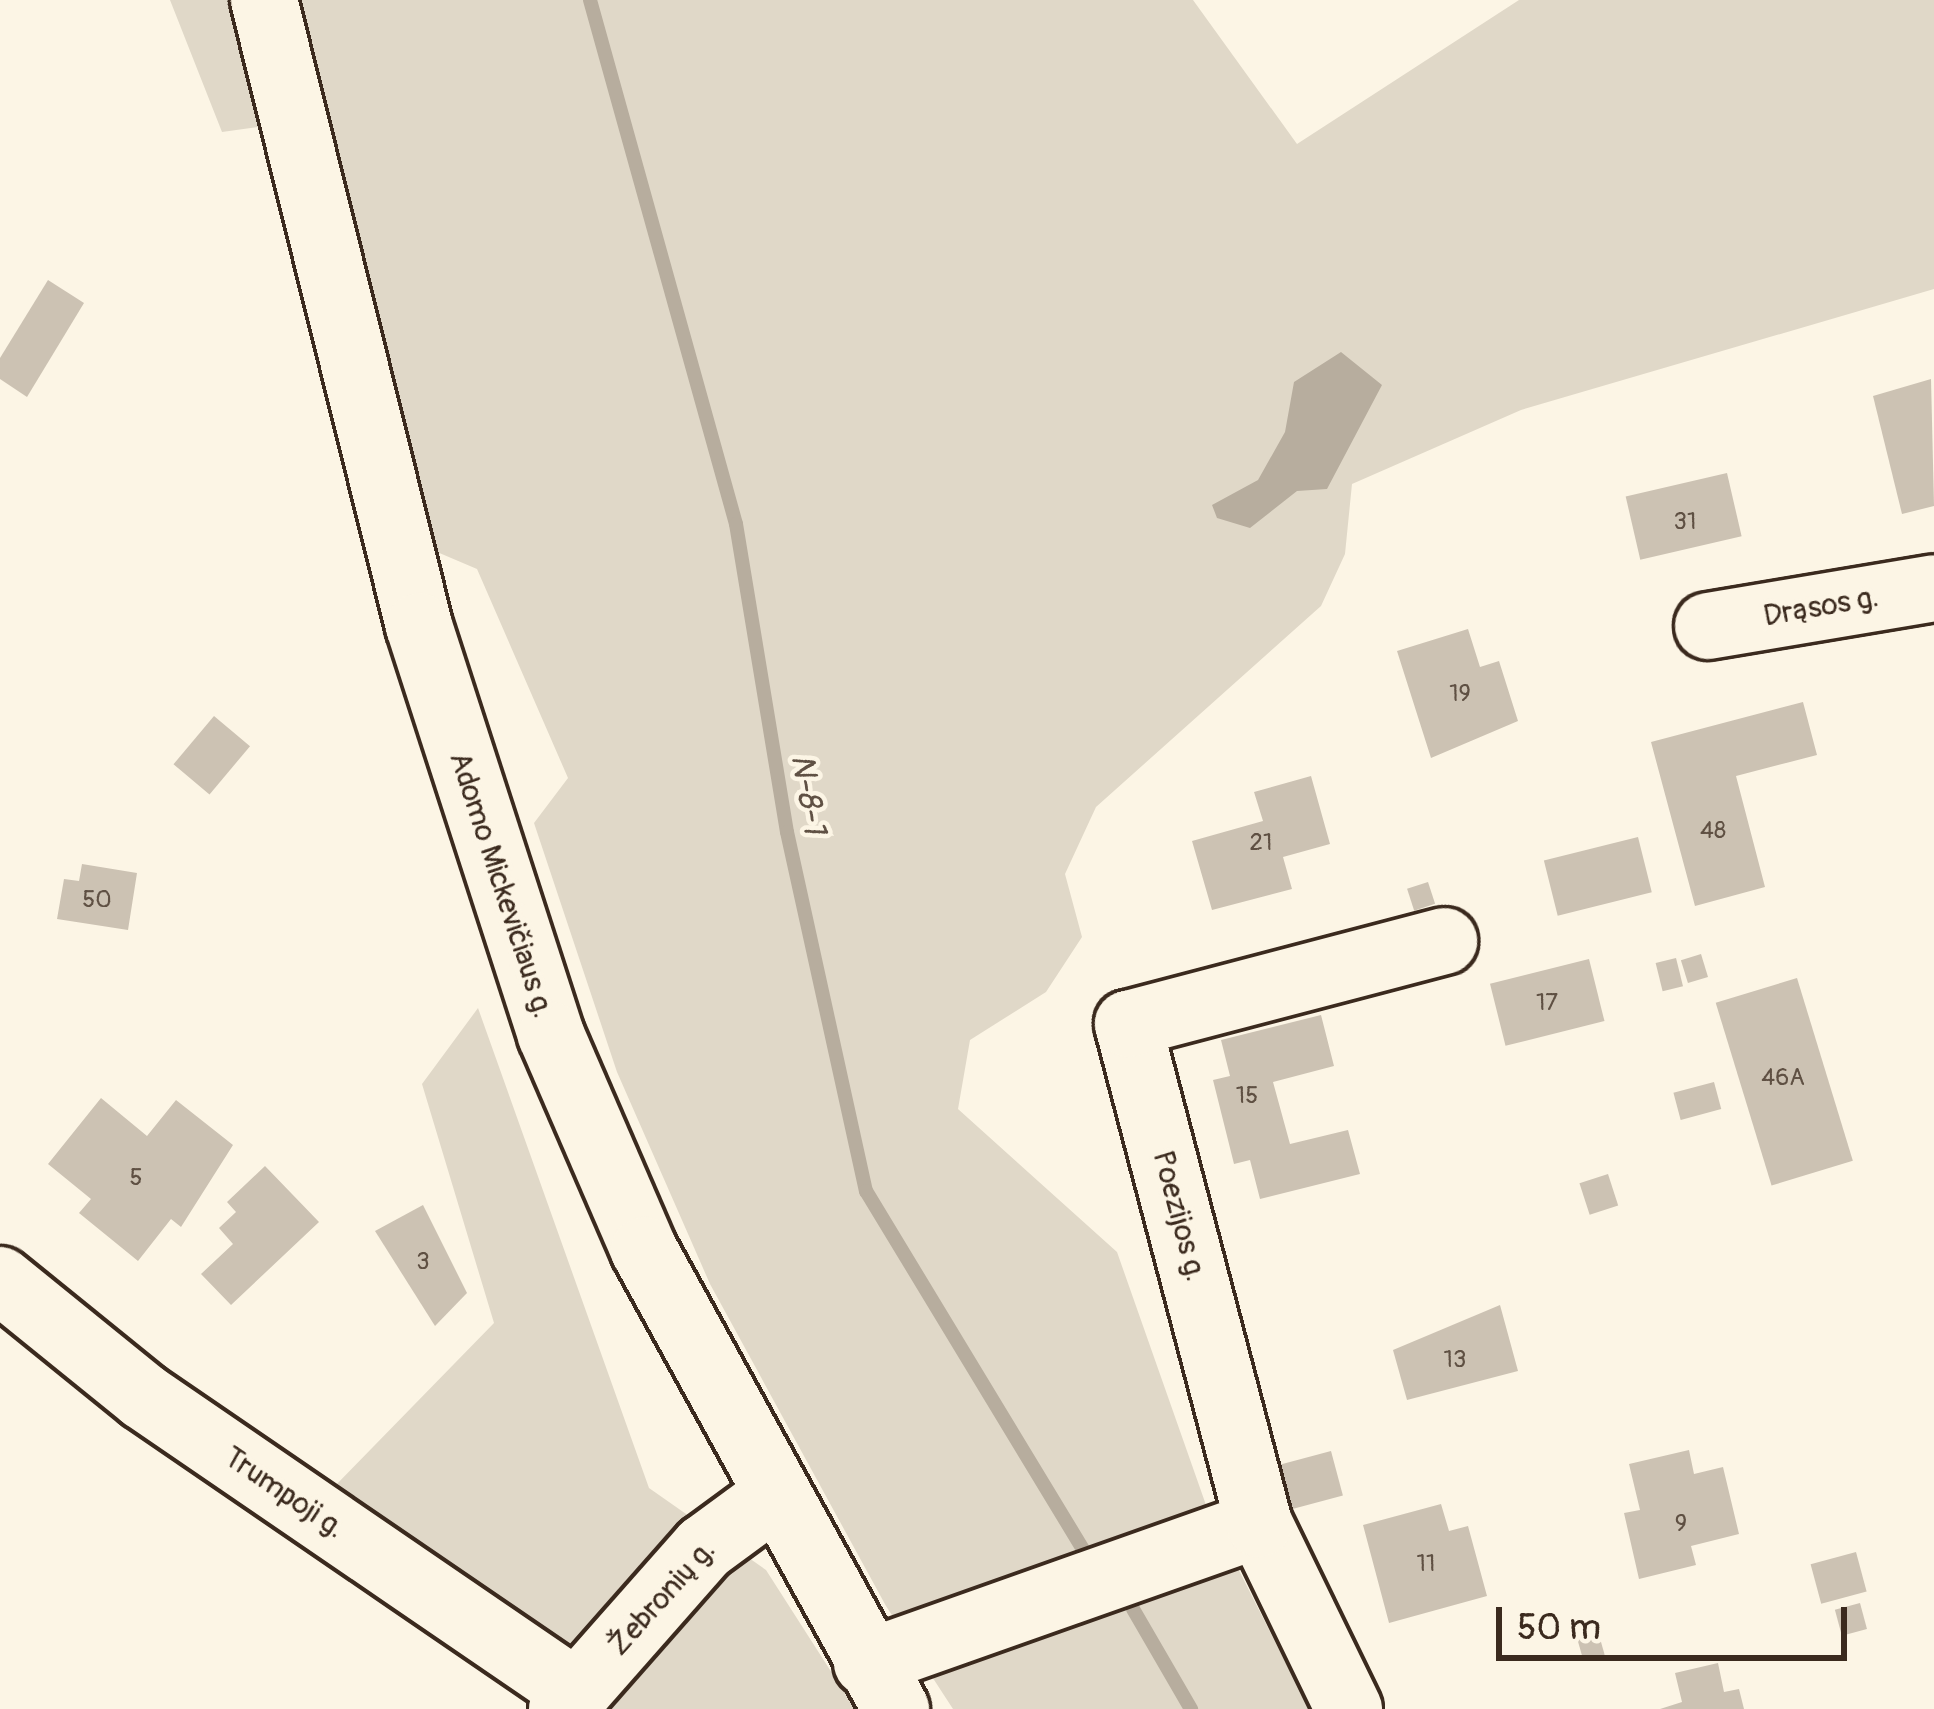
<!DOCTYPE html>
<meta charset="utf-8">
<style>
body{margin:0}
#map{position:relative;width:1934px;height:1709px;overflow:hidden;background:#fcf5e5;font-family:Pangolin,sans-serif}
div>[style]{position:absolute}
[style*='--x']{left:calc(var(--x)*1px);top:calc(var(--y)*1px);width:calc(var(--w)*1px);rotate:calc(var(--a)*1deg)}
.green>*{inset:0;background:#e0d8c8}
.water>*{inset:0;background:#b7ad9e}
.stream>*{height:14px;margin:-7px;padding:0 7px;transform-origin:7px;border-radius:7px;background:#b7ad9e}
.building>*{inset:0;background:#ccc2b3;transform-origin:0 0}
.roads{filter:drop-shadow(3px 0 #3b2a1e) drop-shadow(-3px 0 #3b2a1e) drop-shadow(0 3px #3b2a1e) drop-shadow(0 -3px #3b2a1e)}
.minor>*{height:66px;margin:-33px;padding:0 33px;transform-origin:33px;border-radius:33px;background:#fcf5e5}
.major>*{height:66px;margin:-33px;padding:0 33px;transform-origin:33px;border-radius:33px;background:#fcf5e5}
span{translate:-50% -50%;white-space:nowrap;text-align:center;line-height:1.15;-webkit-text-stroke:9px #fcf5e5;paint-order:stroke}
.number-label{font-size:24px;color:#5f5043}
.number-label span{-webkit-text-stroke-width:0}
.street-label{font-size:30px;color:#3b2a1e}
.water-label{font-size:33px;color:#605144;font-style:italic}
.scale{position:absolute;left:1496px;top:1607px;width:351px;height:54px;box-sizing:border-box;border:6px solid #3b2a1e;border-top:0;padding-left:15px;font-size:36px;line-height:42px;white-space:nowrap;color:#3b2a1e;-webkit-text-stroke:9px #fcf5e5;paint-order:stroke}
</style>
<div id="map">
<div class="green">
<div style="clip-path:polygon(170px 0,234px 0,265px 126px,222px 132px)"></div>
<div style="clip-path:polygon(288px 0,1193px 0,1297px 144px,1519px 0,1934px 0,1934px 289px,1521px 410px,1352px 484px,1345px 554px,1321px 606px,1096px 807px,1065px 874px,1082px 937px,1046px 992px,970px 1040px,958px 1109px,1117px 1252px,1206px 1505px,1309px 1709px,953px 1709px,886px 1606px,710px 1284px,617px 1072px,534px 823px,568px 778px,477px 569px,430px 549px)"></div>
<div style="clip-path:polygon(478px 1008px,649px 1488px,766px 1570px,855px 1709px,531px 1709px,538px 1698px,292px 1530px,494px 1323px,422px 1084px)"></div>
</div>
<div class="water">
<div style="clip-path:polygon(1341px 352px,1382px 385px,1327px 489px,1297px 491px,1250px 528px,1217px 518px,1212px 505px,1258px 480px,1285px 432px,1294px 382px)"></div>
</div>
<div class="stream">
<div style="--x:590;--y:0;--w:544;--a:74.43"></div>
<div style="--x:736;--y:524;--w:312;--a:80.6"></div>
<div style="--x:787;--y:832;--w:368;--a:77.6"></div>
<div style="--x:866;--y:1191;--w:421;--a:58.8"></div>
<div style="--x:1133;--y:1609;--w:116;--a:59.9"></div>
</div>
<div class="building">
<div style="clip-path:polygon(48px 280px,84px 303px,27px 397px,0 379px,0 358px)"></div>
<div style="clip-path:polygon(1931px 379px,1934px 506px,1902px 514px,1873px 396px)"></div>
<div style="left:1727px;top:473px;width:65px;height:104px;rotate:77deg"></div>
<div style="clip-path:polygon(1468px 629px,1480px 667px,1499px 661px,1518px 721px,1431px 758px,1397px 651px)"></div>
<div style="clip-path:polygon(1803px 702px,1817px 755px,1736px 776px,1765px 887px,1695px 906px,1651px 742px)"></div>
<div style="left:214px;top:716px;width:47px;height:63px;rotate:40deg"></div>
<div style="clip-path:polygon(1311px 776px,1330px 844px,1283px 857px,1292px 889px,1212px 910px,1192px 841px,1263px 821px,1254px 792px)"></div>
<div style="left:1638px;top:837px;width:57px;height:97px;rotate:76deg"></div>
<div style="clip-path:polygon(82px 864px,137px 873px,128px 930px,57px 919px,64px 879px,79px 881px)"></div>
<div style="left:1428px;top:882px;width:23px;height:22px;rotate:72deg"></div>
<div style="left:1701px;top:954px;width:24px;height:21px;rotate:73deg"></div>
<div style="left:1676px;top:958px;width:29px;height:21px;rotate:76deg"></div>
<div style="left:1589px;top:959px;width:64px;height:102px;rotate:76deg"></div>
<div style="left:1797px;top:978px;width:191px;height:85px;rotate:73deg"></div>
<div style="clip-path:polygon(1321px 1015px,1334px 1066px,1273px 1082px,1290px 1144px,1348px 1130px,1360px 1174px,1260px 1199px,1250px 1160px,1234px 1164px,1213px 1080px,1230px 1076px,1221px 1040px)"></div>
<div style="left:1714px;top:1082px;width:28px;height:42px;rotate:75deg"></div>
<div style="clip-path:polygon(101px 1098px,147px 1136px,176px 1100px,233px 1145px,181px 1227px,171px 1219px,138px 1261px,79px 1213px,91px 1199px,48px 1164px)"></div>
<div style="clip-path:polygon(265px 1166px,319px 1222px,231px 1305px,201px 1274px,233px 1244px,219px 1228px,236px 1212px,227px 1202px)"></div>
<div style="left:1608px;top:1174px;width:33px;height:30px;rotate:72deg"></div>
<div style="clip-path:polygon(423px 1205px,467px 1293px,435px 1326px,375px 1231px)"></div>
<div style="clip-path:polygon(1500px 1305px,1518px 1371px,1407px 1400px,1393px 1350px)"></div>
<div style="clip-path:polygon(1689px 1450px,1694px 1474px,1723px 1467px,1739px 1534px,1691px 1546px,1696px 1565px,1639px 1579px,1624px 1513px,1640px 1510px,1629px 1464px)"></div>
<div style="left:1331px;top:1451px;width:46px;height:59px;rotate:75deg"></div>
<div style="clip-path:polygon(1441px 1504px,1449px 1531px,1468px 1526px,1487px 1596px,1389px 1623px,1363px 1525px)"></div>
<div style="left:1856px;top:1552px;width:41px;height:47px;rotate:75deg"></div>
<div style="left:1860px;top:1603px;width:27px;height:26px;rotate:75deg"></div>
<div style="left:1595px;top:1621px;width:35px;height:22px;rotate:74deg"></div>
<div style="clip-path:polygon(1718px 1663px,1724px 1692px,1739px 1689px,1744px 1709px,1660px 1709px,1682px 1702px,1675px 1673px)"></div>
</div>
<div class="roads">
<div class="minor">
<div style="--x:1708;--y:626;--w:229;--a:-9.5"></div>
<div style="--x:0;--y:1280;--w:184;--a:39"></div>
<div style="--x:143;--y:1396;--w:526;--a:34.39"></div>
<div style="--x:867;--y:1663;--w:416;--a:-19.5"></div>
<div style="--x:562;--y:1709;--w:215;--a:-48.6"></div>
<div style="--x:704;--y:1548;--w:84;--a:-36.3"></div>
<div style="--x:1349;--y:1709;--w:206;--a:-115.9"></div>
<div style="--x:1259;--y:1524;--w:517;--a:-104.68"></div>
<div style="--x:1128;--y:1024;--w:327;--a:-14.7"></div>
</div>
<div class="major">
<div style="--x:264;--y:0;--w:645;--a:76.09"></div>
<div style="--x:419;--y:626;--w:430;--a:72.1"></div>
<div style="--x:551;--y:1035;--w:234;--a:66.6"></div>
<div style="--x:644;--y:1250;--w:524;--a:61.23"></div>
</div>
</div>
<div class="number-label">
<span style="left:1685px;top:522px">31</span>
<span style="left:1460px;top:694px">19</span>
<span style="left:1713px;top:831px">48</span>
<span style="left:1261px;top:843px">21</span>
<span style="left:97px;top:900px">50</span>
<span style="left:1547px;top:1003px">17</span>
<span style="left:1783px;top:1078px">46A</span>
<span style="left:1247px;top:1096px">15</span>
<span style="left:136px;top:1178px">5</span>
<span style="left:423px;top:1262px">3</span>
<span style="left:1455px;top:1360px">13</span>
<span style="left:1681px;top:1524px">9</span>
<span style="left:1426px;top:1564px">11</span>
</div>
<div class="street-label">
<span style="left:1821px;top:607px;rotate:-10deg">Drąsos g.</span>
<span style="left:501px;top:885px;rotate:72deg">Adomo Mickevičiaus g.</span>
<span style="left:1179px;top:1216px;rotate:75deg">Poezijos g.</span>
<span style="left:284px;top:1493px;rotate:34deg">Trumpoji g.</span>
<span style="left:662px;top:1598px;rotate:-48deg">Žebronių g.</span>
</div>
<div class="water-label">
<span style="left:808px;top:794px;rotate:80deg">N-8-1</span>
</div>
<div class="scale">50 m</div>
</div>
